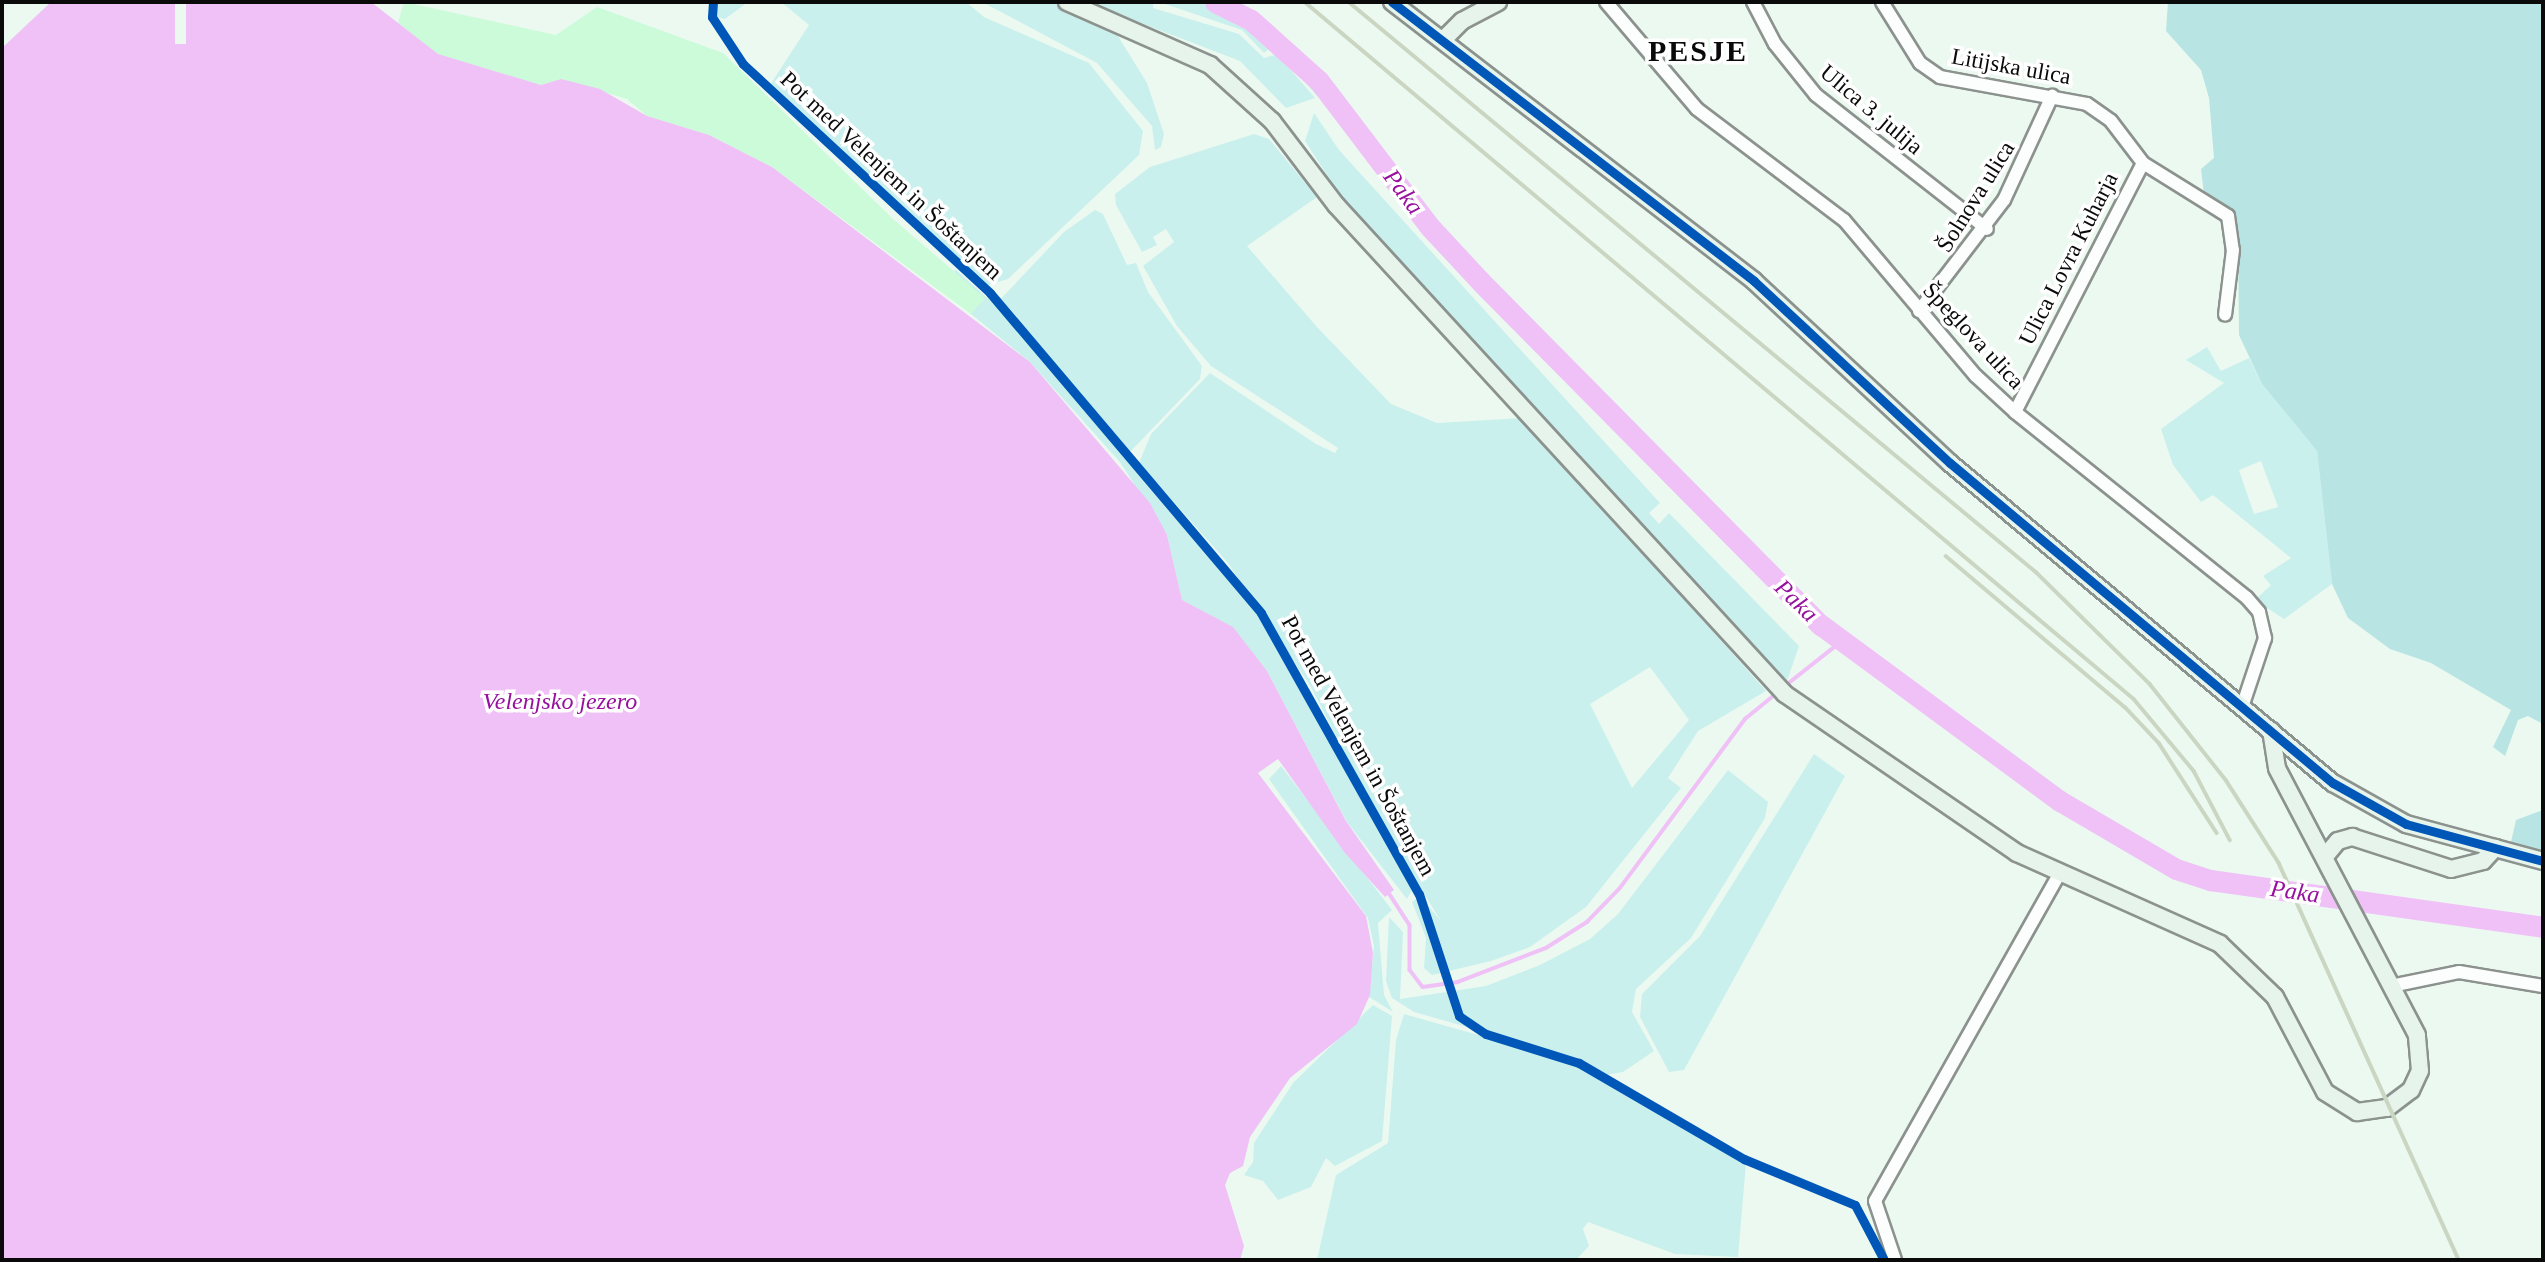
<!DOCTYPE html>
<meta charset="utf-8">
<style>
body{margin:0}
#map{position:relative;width:2545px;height:1262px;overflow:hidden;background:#ecf9f0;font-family:Georgia,serif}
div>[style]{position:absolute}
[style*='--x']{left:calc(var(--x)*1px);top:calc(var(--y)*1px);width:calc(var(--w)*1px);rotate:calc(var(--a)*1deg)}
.green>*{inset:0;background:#caf0ed}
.forest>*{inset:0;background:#b8e5e4}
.sand>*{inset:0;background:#cbfbd9}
.water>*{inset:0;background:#efc1f6}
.pier>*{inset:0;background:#ecf9f0;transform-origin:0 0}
.stream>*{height:3.5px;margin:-1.75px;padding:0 1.75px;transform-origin:1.75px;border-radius:1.75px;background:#efc1f6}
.river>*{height:21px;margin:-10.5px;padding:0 10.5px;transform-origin:10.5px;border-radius:10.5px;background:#efc1f6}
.roads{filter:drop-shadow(2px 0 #8c928e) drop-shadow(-2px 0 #8c928e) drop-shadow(0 2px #8c928e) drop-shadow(0 -2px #8c928e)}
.street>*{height:12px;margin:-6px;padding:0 6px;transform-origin:6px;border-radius:6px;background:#fcfefd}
.secondary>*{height:16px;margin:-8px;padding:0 8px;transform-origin:8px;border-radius:8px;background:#e6f4ec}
.rail>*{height:3.5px;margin:-1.75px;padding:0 1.75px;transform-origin:1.75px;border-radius:1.75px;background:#cbd6c2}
.cycleway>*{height:9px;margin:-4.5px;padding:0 4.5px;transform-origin:4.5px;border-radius:4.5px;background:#0057b8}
span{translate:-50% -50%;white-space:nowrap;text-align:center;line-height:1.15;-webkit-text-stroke:7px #fff;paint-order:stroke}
.street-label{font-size:23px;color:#0a0a0a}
.water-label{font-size:24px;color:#98109e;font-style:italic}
.district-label{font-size:30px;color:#0a0a0a;font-weight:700;letter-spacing:2px}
.frame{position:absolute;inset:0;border:4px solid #0a0a0a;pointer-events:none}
</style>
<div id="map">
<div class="green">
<div style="clip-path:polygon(712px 2px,744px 2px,744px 5px,725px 19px,716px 17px)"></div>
<div style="clip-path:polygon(781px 2px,966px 2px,984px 17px,1089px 63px,1143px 131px,1139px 155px,1008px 279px,988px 285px,770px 85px,809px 25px)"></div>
<div style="clip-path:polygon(982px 2px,1051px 2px,1118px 36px,1147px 83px,1164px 134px,1161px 147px,1155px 150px,1152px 126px,1097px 63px)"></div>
<div style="clip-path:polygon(1086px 2px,1153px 2px,1153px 8px,1239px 34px,1264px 58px,1277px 54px,1315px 98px,1286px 108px,1240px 61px)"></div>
<div style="clip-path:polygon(1159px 2px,1197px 2px,1229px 13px,1252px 26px,1299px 66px,1324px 95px,1318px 97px,1273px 46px,1264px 53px,1242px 30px)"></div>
<div style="clip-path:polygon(1314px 113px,1339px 150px,1660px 503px,1649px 513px,1659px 524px,1669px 513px,1799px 646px,1786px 684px,1338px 192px,1305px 141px)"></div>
<div style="clip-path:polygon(evenodd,1254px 134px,1269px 139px,1317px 197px,1247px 246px,1317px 327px,1391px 404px,1437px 423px,1523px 418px,1766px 691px,1698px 731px,1668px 778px,1681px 788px,1586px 907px,1530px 947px,1491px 961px,1432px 975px,1424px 968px,1426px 938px,1412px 902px,1420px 896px,1441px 921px,1383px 828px,1311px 687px,1228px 563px,1139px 463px,1151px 434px,1210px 373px,1316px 444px,1335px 453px,1338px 448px,1211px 366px,1177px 326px,1143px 266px,1174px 242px,1166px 229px,1153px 237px,1157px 245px,1142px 252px,1116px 205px,1115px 194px,1150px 167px,1254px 134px,1650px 667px,1689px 720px,1632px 788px,1590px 704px,1650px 667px)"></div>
<div style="clip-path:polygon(1095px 210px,1103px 214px,1127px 265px,1136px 263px,1148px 292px,1202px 366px,1200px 379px,1129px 453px,1121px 454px,1224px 565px,1263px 621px,1414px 886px,1407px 899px,1347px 822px,1267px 671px,1232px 627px,1182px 600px,1167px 535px,1120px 462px,1030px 362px,971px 314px,950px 273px,956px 270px,995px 305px,1064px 232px)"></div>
<div style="clip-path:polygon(evenodd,2207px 347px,2221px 371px,2249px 358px,2262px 384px,2317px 451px,2332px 584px,2284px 619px,2255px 600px,2271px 585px,2263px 576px,2291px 558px,2213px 495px,2201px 502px,2173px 465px,2161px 429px,2224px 383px,2186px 360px,2207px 347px,2261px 461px,2278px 507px,2254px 514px,2239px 470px,2261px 461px)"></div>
<div style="clip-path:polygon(1814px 754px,1845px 776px,1684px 1070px,1669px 1072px,1640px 1017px,1642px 994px,1700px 936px)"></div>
<div style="clip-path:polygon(1281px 766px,1392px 910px,1378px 923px,1384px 995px,1393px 1012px,1369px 997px,1374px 946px,1368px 918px,1269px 779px)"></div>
<div style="clip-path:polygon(1728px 770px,1768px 802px,1765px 818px,1691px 938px,1636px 989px,1632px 1012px,1654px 1051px,1623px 1072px,1600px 1076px,1569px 1056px,1414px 1012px,1392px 998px,1386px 981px,1389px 917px,1403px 932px,1400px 999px,1486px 986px,1540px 965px,1590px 939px,1618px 914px)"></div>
<div style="clip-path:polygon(1373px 1005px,1392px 1016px,1382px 1141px,1335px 1166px,1326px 1158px,1311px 1187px,1278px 1200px,1263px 1181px,1244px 1175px,1253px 1162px,1254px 1143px,1293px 1083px)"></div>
<div style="clip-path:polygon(1404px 1014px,1570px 1061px,1746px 1163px,1738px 1257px,1675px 1254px,1588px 1222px,1583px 1229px,1589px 1246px,1576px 1260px,1317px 1260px,1336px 1175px,1388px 1143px,1396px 1040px)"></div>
</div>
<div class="forest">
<div style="clip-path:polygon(2168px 2px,2543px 2px,2543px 724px,2528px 716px,2518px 720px,2505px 756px,2493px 747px,2511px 710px,2431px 663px,2390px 649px,2348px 618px,2332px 584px,2317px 451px,2262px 384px,2239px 335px,2238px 230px,2230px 213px,2204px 194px,2201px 169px,2214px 158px,2209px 98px,2201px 70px,2166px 31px)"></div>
<div style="clip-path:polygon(2543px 810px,2543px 851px,2511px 842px,2516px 820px)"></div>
</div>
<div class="sand">
<div style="clip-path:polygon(404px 2px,556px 35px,597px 7px,723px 53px,893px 219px,985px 298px,971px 314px,772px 167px,709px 135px,647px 116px,627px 99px,561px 79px,541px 85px,437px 54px,398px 23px)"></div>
</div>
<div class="water">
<div style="clip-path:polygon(51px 2px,371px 2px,438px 54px,541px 85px,561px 79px,600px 89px,647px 116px,709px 135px,772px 167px,1030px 362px,1150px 503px,1167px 535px,1182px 600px,1233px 627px,1267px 671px,1346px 821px,1394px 890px,1385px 897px,1345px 853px,1278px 759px,1258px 773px,1366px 916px,1373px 953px,1370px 995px,1357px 1024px,1290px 1078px,1250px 1137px,1243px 1166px,1230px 1173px,1225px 1185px,1244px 1246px,1240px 1260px,2px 1260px,2px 48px)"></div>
</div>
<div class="pier">
<div style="left:175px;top:2px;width:11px;height:42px"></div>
</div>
<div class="stream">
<div style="--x:1785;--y:686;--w:73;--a:-38.3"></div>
<div style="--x:1389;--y:893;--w:38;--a:57"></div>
<div style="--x:1410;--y:925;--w:45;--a:90"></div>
<div style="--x:1410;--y:970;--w:21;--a:53"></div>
<div style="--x:1423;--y:987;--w:35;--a:-8"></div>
<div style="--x:1458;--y:982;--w:94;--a:-21.1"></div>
<div style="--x:1546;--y:948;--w:49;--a:-32.4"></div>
<div style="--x:1587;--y:922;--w:47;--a:-45.9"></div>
<div style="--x:1620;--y:888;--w:210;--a:-53.5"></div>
<div style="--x:1745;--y:719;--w:41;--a:-39.1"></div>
</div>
<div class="river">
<div style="--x:1215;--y:2;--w:40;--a:26.6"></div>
<div style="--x:1251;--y:20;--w:91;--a:41.9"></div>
<div style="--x:1319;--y:81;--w:182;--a:52.8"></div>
<div style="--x:1429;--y:226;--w:76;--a:47.1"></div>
<div style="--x:1481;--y:282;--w:483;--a:45.3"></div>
<div style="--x:1821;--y:625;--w:297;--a:36.4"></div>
<div style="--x:2060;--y:801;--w:134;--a:30.4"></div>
<div style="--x:2176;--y:869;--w:36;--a:18"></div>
<div style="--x:2210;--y:880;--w:336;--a:8"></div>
</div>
<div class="roads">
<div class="street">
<div style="--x:1606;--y:2;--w:140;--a:49.6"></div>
<div style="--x:1697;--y:109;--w:184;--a:37.1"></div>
<div style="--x:1844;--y:220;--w:204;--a:49.8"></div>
<div style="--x:1976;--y:376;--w:53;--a:42.7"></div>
<div style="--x:2015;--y:412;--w:297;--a:38.7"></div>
<div style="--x:2247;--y:598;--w:18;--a:49"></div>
<div style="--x:2259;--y:612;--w:27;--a:77"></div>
<div style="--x:2265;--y:638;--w:70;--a:108.4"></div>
<div style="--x:1753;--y:2;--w:47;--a:62.4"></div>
<div style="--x:1775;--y:44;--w:65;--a:51.2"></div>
<div style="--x:1816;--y:95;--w:217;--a:38.1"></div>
<div style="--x:1882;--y:2;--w:72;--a:58.1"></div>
<div style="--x:1920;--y:63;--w:24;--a:35"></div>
<div style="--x:1940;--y:77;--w:149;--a:10.4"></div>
<div style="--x:2087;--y:104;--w:29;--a:35"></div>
<div style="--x:2111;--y:121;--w:53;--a:52.7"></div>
<div style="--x:2143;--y:163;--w:100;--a:31.9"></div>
<div style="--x:2228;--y:216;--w:34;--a:82"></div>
<div style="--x:2233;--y:250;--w:65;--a:97"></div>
<div style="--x:1919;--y:311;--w:140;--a:-52.6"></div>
<div style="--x:2004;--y:200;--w:115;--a:-65.2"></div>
<div style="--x:2015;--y:412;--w:280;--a:-62.8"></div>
<div style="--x:2391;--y:986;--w:69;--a:-11.6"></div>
<div style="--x:2459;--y:972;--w:85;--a:9.5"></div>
<div style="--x:1895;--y:1260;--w:62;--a:-108.7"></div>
<div style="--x:1875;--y:1201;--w:374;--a:-60.6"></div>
</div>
<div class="secondary">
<div style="--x:1067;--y:2;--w:156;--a:23.8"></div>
<div style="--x:1210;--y:65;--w:84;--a:42.1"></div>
<div style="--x:1272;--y:121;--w:106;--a:52.7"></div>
<div style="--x:1336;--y:205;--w:664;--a:47.44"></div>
<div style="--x:1785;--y:694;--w:281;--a:34.4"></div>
<div style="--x:2017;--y:853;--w:222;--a:24.1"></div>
<div style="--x:2220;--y:944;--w:76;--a:43.9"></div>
<div style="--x:2275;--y:997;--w:107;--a:62.2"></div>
<div style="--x:2325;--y:1092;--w:38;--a:32"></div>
<div style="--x:2357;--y:1112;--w:30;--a:-8"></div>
<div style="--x:2387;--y:1108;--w:30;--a:-37"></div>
<div style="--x:2411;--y:1090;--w:21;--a:-65"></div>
<div style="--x:2420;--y:1071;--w:36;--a:-95"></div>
<div style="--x:2417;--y:1035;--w:301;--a:-117.7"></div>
<div style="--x:2277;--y:768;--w:38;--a:-99"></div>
<div style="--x:1392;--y:2;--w:457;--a:37.6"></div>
<div style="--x:1754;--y:281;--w:267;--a:42.9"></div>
<div style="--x:1950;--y:463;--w:499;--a:39.9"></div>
<div style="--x:2333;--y:783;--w:84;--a:29.3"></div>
<div style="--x:2406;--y:824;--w:142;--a:15.1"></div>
<div style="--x:1443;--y:40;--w:27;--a:-45"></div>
<div style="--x:1462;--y:21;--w:41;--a:-27.8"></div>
<div style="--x:2327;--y:854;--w:17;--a:-50"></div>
<div style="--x:2338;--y:841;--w:15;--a:-16"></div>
<div style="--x:2352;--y:837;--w:104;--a:17.9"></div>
<div style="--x:2451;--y:869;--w:33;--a:-14"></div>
<div style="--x:2483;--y:861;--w:18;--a:-47"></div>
</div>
</div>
<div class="rail">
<div style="--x:1305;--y:2;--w:1083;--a:40.06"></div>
<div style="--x:2134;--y:699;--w:94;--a:50.2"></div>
<div style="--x:2194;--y:771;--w:78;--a:62.4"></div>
<div style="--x:1349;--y:2;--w:893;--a:39.68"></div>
<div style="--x:2036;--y:572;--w:160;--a:44.5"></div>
<div style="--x:2150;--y:684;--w:122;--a:51.6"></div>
<div style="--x:2226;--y:780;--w:98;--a:57.4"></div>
<div style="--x:2279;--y:863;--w:436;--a:65.6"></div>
<div style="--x:1946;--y:556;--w:234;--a:40.2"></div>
<div style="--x:2125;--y:707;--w:50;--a:46.6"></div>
<div style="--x:2159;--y:743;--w:107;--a:57.2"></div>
</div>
<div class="cycleway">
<div style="--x:713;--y:2;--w:15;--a:94"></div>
<div style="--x:712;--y:17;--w:56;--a:56.6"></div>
<div style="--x:743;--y:64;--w:337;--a:42.8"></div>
<div style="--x:990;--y:293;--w:419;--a:49.7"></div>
<div style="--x:1261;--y:613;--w:322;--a:60.7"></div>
<div style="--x:1419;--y:894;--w:128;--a:71.8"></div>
<div style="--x:1459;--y:1016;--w:32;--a:34"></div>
<div style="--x:1486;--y:1034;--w:97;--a:17.3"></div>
<div style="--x:1579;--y:1063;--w:191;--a:30.2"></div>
<div style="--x:1744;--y:1159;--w:120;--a:22.5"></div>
<div style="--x:1855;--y:1205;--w:62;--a:62.2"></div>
<div style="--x:1392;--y:2;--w:457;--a:37.6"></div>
<div style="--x:1754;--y:281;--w:267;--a:42.9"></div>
<div style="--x:1950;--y:463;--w:499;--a:39.9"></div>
<div style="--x:2333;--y:783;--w:84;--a:29.3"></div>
<div style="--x:2406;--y:824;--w:142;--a:15.1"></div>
</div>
<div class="street-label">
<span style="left:2011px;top:67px;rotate:10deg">Litijska ulica</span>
<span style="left:1871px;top:110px;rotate:40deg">Ulica 3. julija</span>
<span style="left:891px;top:176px;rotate:43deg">Pot med Velenjem in Šoštanjem</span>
<span style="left:1976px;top:197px;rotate:-58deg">Šolnova ulica</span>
<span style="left:2069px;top:259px;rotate:-63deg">Ulica Lovra Kuharja</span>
<span style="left:1973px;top:336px;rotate:47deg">Špeglova ulica</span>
<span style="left:1358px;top:746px;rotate:61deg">Pot med Velenjem in Šoštanjem</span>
</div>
<div class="water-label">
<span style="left:1403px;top:192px;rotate:53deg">Paka</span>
<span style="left:1796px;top:601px;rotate:44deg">Paka</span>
<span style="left:560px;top:702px">Velenjsko jezero</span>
<span style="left:2295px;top:892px;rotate:8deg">Paka</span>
</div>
<div class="district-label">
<span style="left:1698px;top:51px">PESJE</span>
</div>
<div class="frame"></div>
</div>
